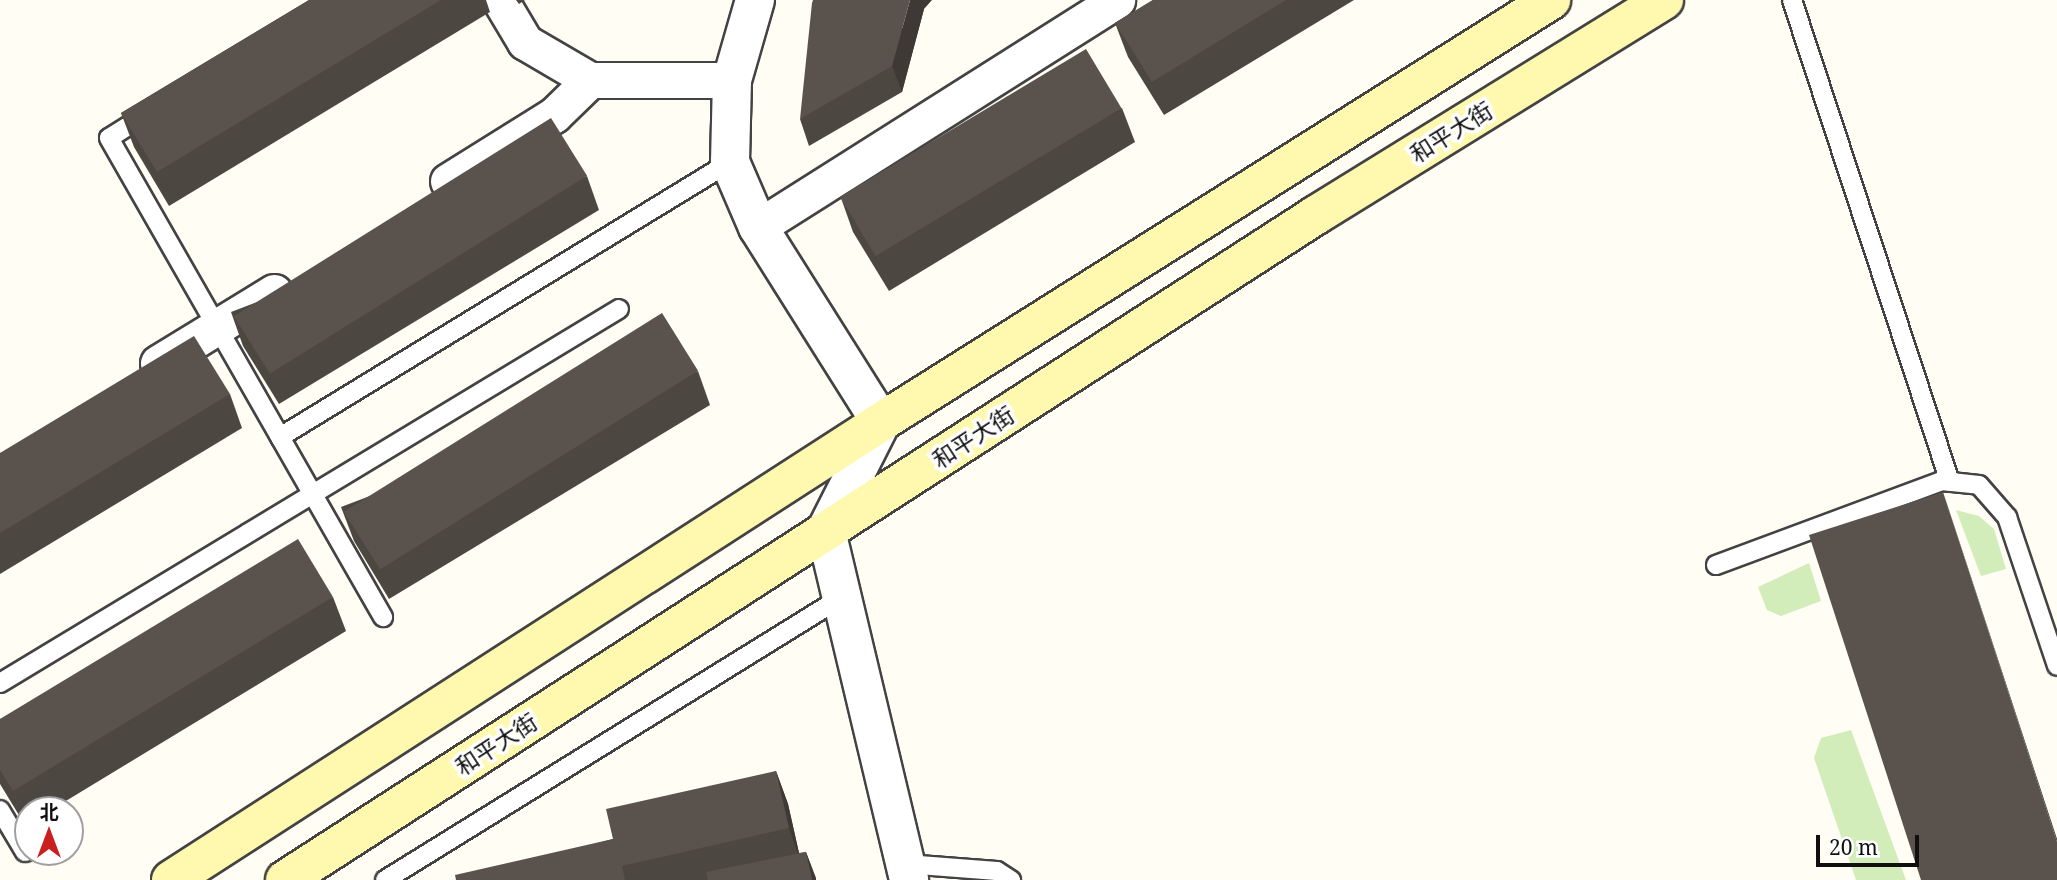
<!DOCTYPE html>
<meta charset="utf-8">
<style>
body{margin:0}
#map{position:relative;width:2057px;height:880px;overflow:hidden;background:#fffdf4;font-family:"Noto Serif","Noto Sans SC",serif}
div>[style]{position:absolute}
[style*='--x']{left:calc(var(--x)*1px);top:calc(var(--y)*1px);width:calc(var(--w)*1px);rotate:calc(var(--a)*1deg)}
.green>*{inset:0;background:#d2edba}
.roads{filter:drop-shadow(2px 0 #434343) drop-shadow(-2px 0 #434343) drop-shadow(0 2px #434343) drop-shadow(0 -2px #434343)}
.service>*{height:18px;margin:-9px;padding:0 9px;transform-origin:9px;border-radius:9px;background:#fff}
.minor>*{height:35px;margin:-17.5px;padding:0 17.5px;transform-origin:17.5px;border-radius:17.5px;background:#fff}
.tertiary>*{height:38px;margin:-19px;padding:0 19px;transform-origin:19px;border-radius:19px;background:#fff}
.secondary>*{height:38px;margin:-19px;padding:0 19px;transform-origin:19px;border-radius:19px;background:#fff9af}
.wall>*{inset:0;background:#4d4741}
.shaded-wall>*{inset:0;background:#3f3935}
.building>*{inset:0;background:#5a524c;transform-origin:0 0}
span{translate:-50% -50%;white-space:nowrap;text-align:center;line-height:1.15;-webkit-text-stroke:7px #fff;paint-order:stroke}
.street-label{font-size:23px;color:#101010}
.north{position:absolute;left:14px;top:796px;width:70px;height:70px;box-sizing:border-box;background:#fff;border:2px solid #9f9f9f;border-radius:50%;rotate:0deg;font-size:19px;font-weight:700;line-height:28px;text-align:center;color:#101010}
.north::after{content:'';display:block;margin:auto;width:24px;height:32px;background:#cb1e1f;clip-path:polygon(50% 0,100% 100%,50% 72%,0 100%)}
.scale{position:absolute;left:1816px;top:835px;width:103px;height:32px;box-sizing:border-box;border:4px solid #101010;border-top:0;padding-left:9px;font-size:21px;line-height:24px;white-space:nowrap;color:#101010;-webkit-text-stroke:5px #fff;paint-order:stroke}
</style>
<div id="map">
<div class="green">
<div style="clip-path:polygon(1956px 510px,1979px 516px,1994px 529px,2006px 569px,1981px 576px)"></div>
<div style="clip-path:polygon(1809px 563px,1821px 601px,1781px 616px,1767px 610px,1758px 587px)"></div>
<div style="clip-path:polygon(1851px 730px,1906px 880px,1856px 880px,1814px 758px,1821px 738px)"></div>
</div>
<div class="roads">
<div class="service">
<div style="--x:1792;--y:0;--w:507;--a:71.85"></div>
<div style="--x:144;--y:116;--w:41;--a:147.8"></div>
<div style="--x:109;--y:138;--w:552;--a:60.23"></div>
<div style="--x:280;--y:437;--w:527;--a:-31.43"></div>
<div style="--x:1716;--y:565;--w:241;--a:-20.4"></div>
<div style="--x:1942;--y:481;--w:37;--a:6"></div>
<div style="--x:1979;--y:485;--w:43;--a:48.8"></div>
<div style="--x:2007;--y:517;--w:157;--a:71.4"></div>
<div style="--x:0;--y:683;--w:723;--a:-31.14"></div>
<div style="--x:0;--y:810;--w:49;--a:59.2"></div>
<div style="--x:906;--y:864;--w:91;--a:4.4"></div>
<div style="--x:997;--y:871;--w:17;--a:33"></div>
<div style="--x:385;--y:880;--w:538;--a:-31.77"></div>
</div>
<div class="minor">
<div style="--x:500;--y:0;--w:49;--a:59.2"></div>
<div style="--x:525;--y:42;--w:75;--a:30.3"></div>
<div style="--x:590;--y:80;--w:142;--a:0"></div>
<div style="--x:448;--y:181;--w:125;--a:-31.9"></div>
<div style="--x:554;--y:115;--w:50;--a:-44.2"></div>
<div style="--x:758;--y:227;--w:425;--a:-32.3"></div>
<div style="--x:158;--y:363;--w:136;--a:-31.5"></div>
</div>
<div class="tertiary">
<div style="--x:755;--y:0;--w:83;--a:106"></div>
<div style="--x:732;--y:80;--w:82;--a:91.4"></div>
<div style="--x:730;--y:162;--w:71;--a:66.7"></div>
<div style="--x:758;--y:227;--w:231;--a:57.8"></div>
<div style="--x:881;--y:422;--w:122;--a:116.8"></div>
<div style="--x:826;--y:531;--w:359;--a:76.6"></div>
</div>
<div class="secondary">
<div style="--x:171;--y:880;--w:845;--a:-32.82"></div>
<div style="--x:881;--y:422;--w:792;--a:-32.2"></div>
<div style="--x:285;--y:880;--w:1227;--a:-32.82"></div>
<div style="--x:1316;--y:215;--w:409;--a:-31.7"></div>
</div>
</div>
<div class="wall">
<div style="clip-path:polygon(309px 0,486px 0,490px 12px,169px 206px,134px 147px,121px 113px)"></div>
<div style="clip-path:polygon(516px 0,525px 0,519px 4px)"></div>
<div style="clip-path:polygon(1153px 0,1354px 0,1164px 115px,1128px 57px,1115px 23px)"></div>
<div style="clip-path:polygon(924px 9px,902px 92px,809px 146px,800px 119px)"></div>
<div style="clip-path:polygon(1122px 108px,1135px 142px,889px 291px,853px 232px,841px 198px)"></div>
<div style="clip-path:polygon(587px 176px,599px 210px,279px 404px,243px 346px,231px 312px)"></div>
<div style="clip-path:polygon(698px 371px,710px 405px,389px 599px,354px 541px,341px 507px)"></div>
<div style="clip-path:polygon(230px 394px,242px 428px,0 574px,0 453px)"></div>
<div style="clip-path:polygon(333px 597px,346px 631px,51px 810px,28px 810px,28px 824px,25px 825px,0 784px,0 719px)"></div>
<div style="clip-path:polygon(776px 771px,788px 804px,799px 853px,806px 852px,816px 880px,456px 880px,613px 839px)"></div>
</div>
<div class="shaded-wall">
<div style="clip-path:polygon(910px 0,932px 0,924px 9px,902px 92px,892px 66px)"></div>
<div style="clip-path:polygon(1943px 492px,1952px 519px,2057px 839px,2057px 842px)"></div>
<div style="clip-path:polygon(776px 771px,788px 804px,801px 862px,789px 828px)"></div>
<div style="clip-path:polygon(806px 852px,816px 878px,816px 880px,812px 880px)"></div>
</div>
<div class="building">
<div style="clip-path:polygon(309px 0,441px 0,157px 172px,121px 113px)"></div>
<div style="clip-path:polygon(813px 0,910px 0,892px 66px,800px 119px,812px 3px)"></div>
<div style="clip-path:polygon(1153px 0,1286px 0,1152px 82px,1115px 23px)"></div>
<div style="left:1086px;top:49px;width:69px;height:287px;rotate:59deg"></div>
<div style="left:551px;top:118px;width:68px;height:374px;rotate:58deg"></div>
<div style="left:662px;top:313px;width:68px;height:375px;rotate:58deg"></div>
<div style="clip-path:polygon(194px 336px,230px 394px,0 533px,0 453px)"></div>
<div style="clip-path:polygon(1943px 492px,2057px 842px,2057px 880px,1921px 880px,1809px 535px)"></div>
<div style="clip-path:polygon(298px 539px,333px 597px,13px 791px,0 770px,0 719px)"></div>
<div style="clip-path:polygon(776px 771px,789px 828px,622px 866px,625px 880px,456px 880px,455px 875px,613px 839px,606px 809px)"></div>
<div style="clip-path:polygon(806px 852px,812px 880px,708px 880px,706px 872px)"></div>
</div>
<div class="street-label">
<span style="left:1451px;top:132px;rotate:-32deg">和平大街</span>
<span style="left:973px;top:437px;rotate:-33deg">和平大街</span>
<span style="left:496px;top:744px;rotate:-33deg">和平大街</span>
</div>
<div class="north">北</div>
<div class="scale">20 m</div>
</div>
